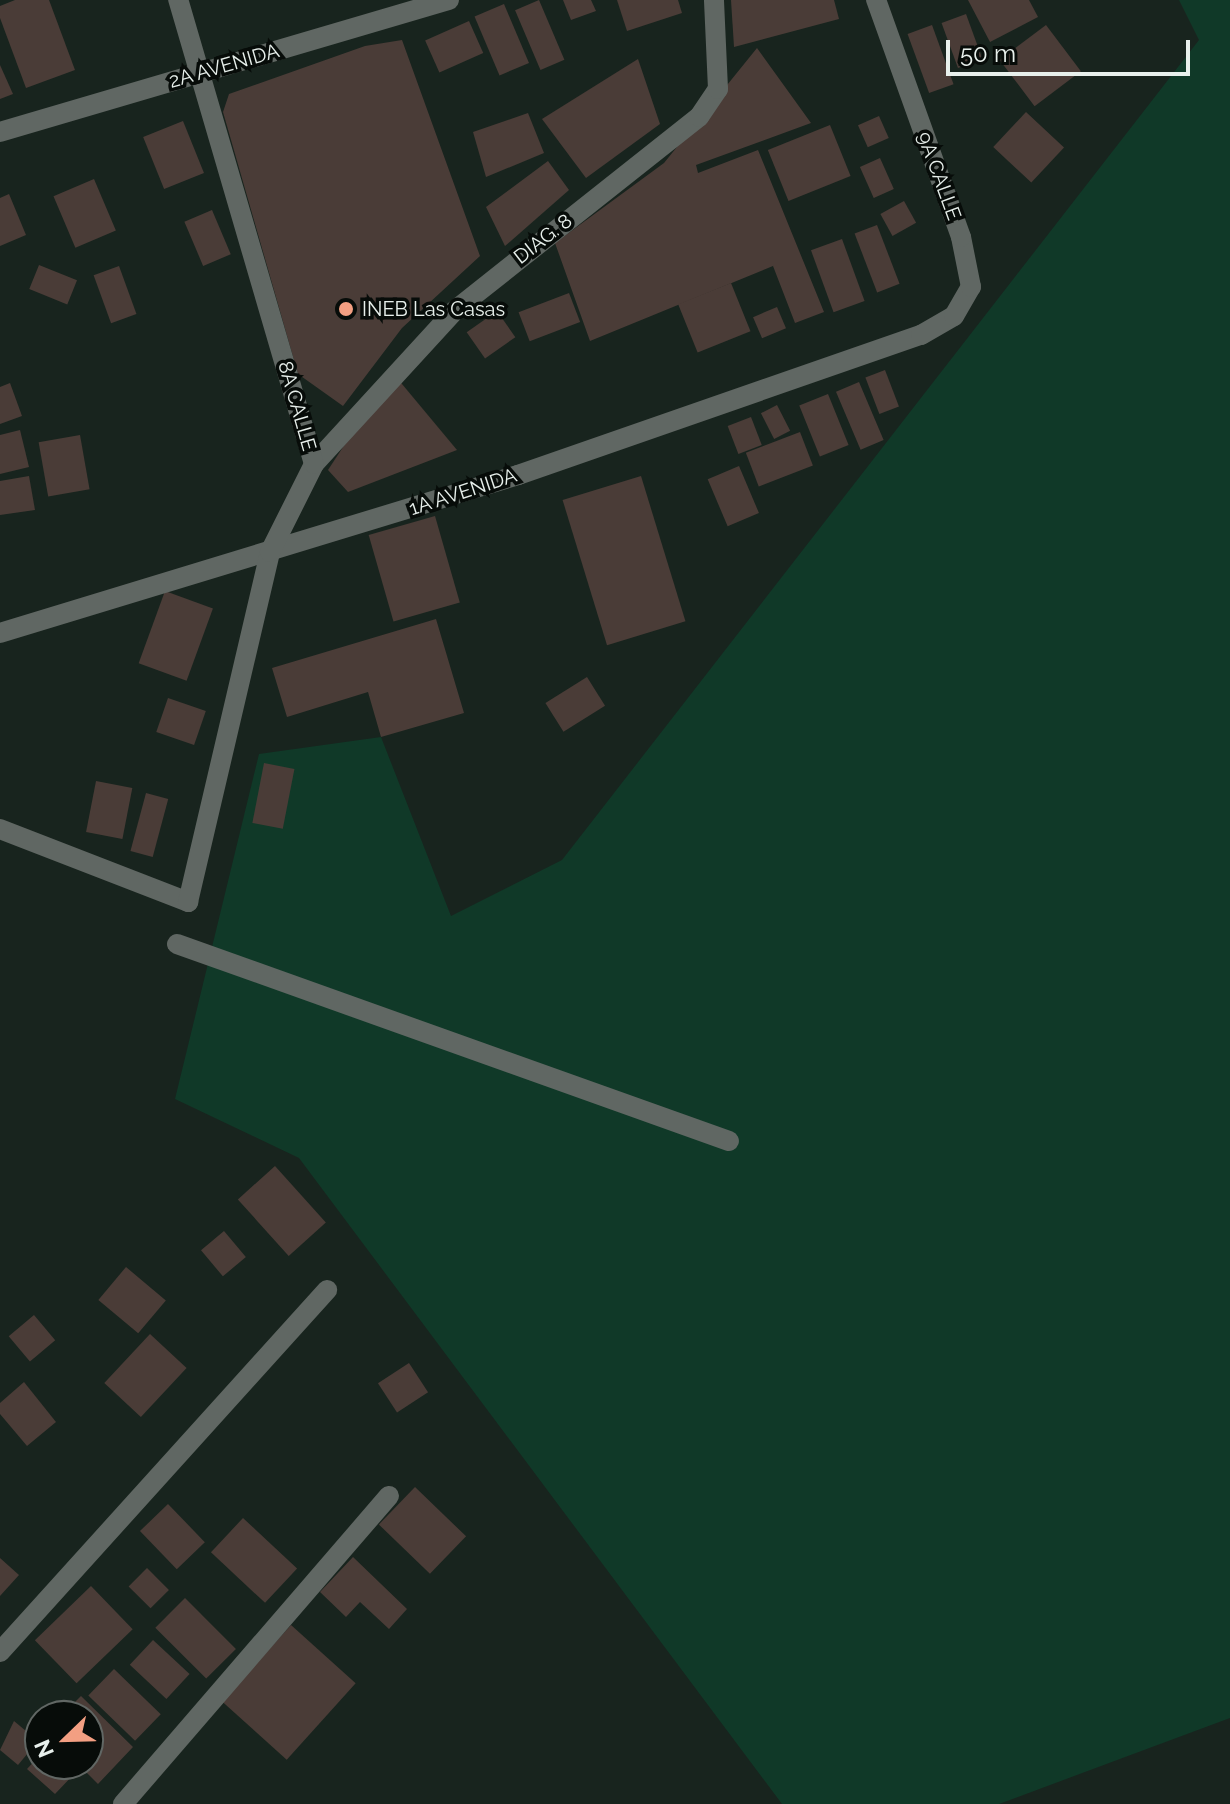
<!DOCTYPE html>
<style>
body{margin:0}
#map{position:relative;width:1230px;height:1804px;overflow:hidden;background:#18241e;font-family:Raleway,sans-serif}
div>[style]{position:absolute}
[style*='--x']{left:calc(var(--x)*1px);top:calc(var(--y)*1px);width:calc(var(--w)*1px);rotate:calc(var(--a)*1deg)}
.green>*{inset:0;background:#103928}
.building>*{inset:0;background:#4a3c37;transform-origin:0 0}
.minor>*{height:20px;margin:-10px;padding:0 10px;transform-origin:10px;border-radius:10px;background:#606763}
.dots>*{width:22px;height:22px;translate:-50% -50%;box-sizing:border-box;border:4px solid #070c09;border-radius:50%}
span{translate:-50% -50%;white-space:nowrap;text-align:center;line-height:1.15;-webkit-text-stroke:7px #070c09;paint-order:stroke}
.street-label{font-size:20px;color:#e8f0ec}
.poi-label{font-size:20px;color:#e8f0ec}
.left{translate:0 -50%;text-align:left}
.north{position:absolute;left:24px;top:1700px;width:80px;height:80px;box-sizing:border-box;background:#070c09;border:2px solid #616764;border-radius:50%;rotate:247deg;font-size:22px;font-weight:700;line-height:32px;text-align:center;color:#e8f0ec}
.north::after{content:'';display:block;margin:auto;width:28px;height:36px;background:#f39f82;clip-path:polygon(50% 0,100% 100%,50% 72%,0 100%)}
.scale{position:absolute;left:946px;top:40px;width:244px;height:36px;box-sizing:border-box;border:4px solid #e8f0ec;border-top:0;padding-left:10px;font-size:24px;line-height:28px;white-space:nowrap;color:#e8f0ec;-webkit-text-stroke:6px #070c09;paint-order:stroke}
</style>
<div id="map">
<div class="green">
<div style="clip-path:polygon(1179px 0,1230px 0,1230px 1718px,999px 1804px,782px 1804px,299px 1158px,175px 1099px,259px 754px,381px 737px,451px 916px,562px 860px,1199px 40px)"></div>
</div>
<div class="building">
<div style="clip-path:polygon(15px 0,49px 0,75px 70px,26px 88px,0 18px,0 6px)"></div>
<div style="left:539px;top:0;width:65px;height:26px;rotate:67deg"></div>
<div style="clip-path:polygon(563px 0,591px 0,596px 11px,571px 20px)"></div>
<div style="clip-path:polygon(617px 0,678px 0,682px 13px,627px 31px)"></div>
<div style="clip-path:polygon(731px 0,834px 0,839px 19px,734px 47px)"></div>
<div style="clip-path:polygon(968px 0,1029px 0,1038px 17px,990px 42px)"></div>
<div style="left:504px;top:4px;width:64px;height:32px;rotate:67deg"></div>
<div style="left:966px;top:14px;width:48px;height:26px;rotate:70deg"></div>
<div style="left:469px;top:21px;width:35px;height:48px;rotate:66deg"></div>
<div style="left:932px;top:25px;width:63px;height:26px;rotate:70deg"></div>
<div style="left:1046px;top:25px;width:58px;height:58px;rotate:53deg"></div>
<div style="clip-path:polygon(402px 40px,480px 256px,402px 328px,343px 406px,298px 374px,223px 112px,229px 94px,365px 46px)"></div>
<div style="clip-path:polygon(757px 48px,811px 123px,696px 165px,698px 173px,758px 150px,824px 312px,795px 323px,773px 266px,790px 259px,590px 341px,555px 243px,664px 163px)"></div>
<div style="clip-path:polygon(638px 59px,660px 124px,586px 178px,542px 119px)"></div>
<div style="clip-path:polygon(0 65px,13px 94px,0 99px)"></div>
<div style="left:1026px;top:112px;width:52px;height:48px;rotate:43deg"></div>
<div style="clip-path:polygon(528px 113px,544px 153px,486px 177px,473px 132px)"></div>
<div style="left:879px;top:116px;width:24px;height:23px;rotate:66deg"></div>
<div style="left:183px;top:121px;width:56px;height:43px;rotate:68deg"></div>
<div style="left:830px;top:125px;width:55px;height:67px;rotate:68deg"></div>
<div style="left:880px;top:158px;width:34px;height:22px;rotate:66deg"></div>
<div style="clip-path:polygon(548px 161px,569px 190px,505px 246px,486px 207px)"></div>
<div style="left:94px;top:179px;width:56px;height:44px;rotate:67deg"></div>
<div style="clip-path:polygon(9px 194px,26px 235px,0 246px,0 198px)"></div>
<div style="left:904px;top:201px;width:25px;height:27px;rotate:61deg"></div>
<div style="left:212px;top:210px;width:48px;height:30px;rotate:67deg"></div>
<div style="left:877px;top:225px;width:63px;height:24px;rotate:69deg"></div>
<div style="left:842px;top:239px;width:66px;height:33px;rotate:70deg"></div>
<div style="left:39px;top:265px;width:41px;height:26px;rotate:22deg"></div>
<div style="left:119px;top:266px;width:51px;height:27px;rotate:70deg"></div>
<div style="left:731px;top:283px;width:52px;height:57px;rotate:68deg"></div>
<div style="left:569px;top:293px;width:31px;height:54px;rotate:69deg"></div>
<div style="left:777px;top:307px;width:23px;height:26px;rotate:67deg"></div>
<div style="left:497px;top:311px;width:32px;height:37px;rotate:55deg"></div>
<div style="left:885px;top:370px;width:39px;height:21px;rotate:69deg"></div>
<div style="clip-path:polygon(392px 372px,457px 450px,348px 492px,328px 470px)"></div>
<div style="left:859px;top:382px;width:63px;height:25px;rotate:67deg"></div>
<div style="clip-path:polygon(10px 383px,22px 416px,0 424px,0 387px)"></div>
<div style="left:828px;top:394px;width:55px;height:31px;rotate:68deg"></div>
<div style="left:777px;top:405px;width:29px;height:18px;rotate:63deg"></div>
<div style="left:751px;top:417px;width:30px;height:25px;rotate:69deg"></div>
<div style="clip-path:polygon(20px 430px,29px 467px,0 474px,0 435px)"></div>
<div style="left:800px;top:432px;width:36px;height:58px;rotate:69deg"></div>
<div style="left:80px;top:435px;width:55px;height:42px;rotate:80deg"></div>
<div style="left:739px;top:466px;width:51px;height:34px;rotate:67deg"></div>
<div style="clip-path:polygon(29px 476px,35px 510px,0 515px,0 481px)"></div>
<div style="left:641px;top:476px;width:152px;height:82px;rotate:73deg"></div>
<div style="left:435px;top:516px;width:90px;height:69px;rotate:74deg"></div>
<div style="left:165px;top:591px;width:51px;height:77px;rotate:20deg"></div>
<div style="clip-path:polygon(436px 619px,464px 713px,381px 737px,368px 692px,287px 717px,272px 668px)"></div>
<div style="left:587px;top:677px;width:34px;height:49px;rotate:58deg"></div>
<div style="left:168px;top:698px;width:40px;height:36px;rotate:19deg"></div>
<div style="left:264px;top:763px;width:31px;height:61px;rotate:11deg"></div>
<div style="left:96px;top:781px;width:37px;height:52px;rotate:11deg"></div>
<div style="left:146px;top:793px;width:23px;height:60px;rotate:15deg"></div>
<div style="left:275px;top:1166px;width:76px;height:50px;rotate:48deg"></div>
<div style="left:224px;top:1231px;width:34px;height:30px;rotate:50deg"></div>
<div style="left:126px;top:1267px;width:52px;height:43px;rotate:40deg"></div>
<div style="left:34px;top:1315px;width:33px;height:33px;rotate:50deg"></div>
<div style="left:150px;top:1334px;width:50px;height:67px;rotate:43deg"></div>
<div style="left:409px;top:1363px;width:35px;height:37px;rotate:57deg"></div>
<div style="clip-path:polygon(24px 1382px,56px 1422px,27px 1446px,0 1414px,0 1403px)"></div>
<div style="left:415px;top:1487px;width:71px;height:52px;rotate:44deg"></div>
<div style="left:168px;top:1504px;width:53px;height:39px;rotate:46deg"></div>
<div style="left:243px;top:1518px;width:74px;height:47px;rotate:43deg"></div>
<div style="clip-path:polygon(353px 1557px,407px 1609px,389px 1629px,360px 1602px,346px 1617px,320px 1592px)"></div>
<div style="clip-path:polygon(0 1558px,19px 1575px,0 1596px)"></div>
<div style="left:147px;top:1568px;width:31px;height:26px;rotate:45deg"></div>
<div style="left:91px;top:1586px;width:60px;height:78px;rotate:46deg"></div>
<div style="left:185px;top:1598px;width:72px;height:42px;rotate:45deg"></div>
<div style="left:291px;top:1625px;width:87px;height:103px;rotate:42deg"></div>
<div style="left:153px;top:1640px;width:50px;height:34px;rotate:43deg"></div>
<div style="left:114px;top:1669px;width:65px;height:37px;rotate:44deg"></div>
<div style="clip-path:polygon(81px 1696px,133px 1747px,98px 1784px,78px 1764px,88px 1764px,88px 1716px,61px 1716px)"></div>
<div style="clip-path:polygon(14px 1721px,38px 1741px,18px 1765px,0 1750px)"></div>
<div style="clip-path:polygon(40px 1755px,40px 1764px,68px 1764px,76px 1772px,55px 1794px,27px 1769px)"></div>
</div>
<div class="minor">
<div style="--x:0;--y:132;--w:468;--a:-16.4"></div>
<div style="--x:314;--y:464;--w:207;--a:-47.5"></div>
<div style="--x:454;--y:311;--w:313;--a:-38.4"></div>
<div style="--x:699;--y:117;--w:34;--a:-56"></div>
<div style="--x:718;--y:89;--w:89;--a:-92.6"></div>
<div style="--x:0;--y:633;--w:542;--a:-16.96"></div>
<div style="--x:518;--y:475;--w:427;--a:-19.2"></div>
<div style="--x:921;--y:335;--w:38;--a:-30"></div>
<div style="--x:954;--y:316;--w:34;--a:-60"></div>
<div style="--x:971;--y:287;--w:51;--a:-101.3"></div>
<div style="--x:961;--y:237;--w:252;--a:-109.7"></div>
<div style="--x:0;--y:829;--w:202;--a:21.2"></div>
<div style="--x:188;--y:902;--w:359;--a:-76.8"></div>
<div style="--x:270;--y:552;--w:98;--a:-63.4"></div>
<div style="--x:314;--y:464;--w:484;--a:-106.3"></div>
<div style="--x:177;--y:944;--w:586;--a:19.64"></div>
<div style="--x:0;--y:1652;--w:488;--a:-47.9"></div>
<div style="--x:123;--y:1804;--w:407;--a:-49.2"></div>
</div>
<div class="dots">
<div style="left:346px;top:309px;background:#f39f82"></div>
</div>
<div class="street-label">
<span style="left:224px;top:66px;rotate:-16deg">2A AVENIDA</span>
<span style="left:939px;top:176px;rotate:70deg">9A CALLE</span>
<span style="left:543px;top:239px;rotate:-38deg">DIAG. 8</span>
<span style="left:297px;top:406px;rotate:74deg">8A CALLE</span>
<span style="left:463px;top:492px;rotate:-18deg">1A AVENIDA</span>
</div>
<div class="poi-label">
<span class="left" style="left:362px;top:309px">INEB Las Casas</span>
</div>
<div class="north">N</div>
<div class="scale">50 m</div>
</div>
